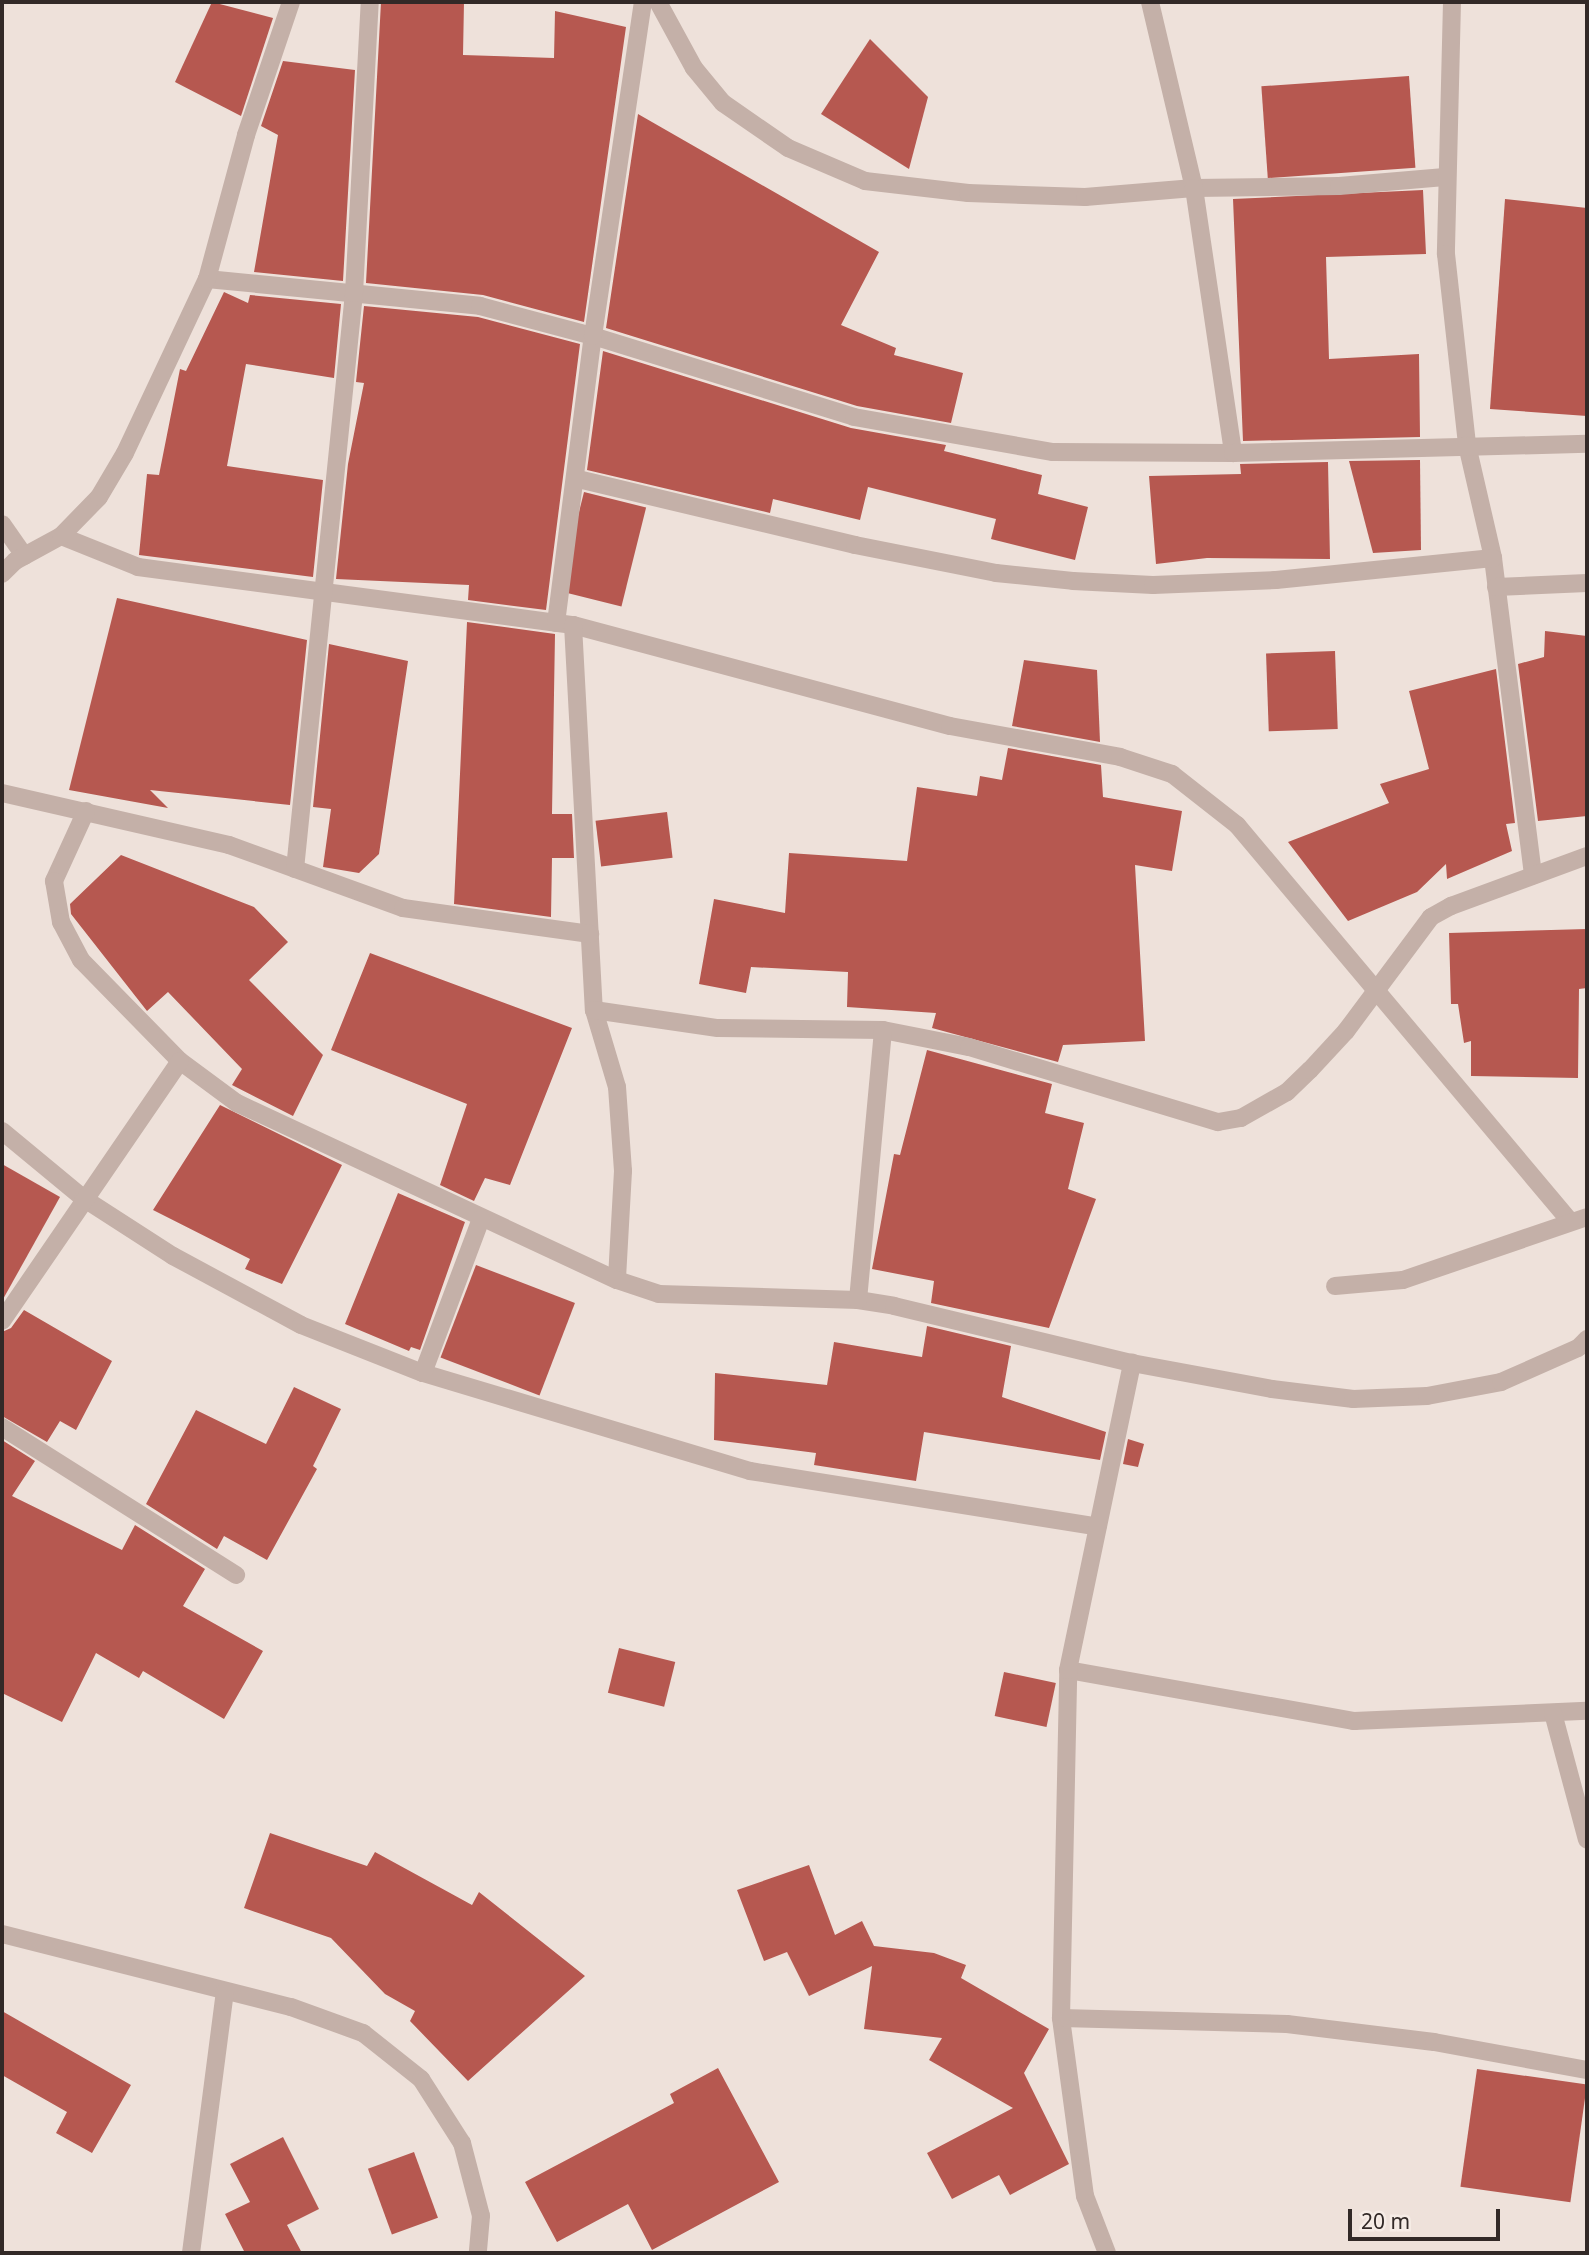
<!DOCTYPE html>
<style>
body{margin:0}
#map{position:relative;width:1589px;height:2255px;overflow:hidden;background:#eee1da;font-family:"Noto Sans",sans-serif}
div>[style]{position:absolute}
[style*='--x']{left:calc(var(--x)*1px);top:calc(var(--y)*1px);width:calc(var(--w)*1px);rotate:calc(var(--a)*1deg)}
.building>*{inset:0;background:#b65850;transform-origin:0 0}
.minor>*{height:18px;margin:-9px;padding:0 9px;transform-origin:9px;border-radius:9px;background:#c4b0a8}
span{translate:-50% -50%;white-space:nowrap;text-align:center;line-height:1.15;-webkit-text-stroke:7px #f6ece6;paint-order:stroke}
.frame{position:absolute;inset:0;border:4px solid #322927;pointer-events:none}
.scale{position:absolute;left:1348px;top:2209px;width:152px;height:32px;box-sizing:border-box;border:4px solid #322927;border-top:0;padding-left:9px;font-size:21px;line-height:24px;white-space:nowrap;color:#322927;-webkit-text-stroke:5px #f6ece6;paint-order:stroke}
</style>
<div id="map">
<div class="building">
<div style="clip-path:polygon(212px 2px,273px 18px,241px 116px,175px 82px)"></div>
<div style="clip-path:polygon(381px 2px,464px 2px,463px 55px,554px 58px,555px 11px,626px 27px,584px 322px,483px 295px,366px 283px)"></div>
<div style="clip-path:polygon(870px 39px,928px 97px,909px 169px,821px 114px)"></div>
<div style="clip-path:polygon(283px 61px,355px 70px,343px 281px,254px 272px,278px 135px,261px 126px)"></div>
<div style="left:1409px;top:76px;width:92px;height:148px;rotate:86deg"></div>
<div style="clip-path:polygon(638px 114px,879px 252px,841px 325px,896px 348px,894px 355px,963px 373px,951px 423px,857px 406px,606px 328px)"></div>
<div style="clip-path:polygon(1423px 190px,1426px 254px,1326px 257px,1329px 359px,1419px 354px,1420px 437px,1243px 441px,1233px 199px)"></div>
<div style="clip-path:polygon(1505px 199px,1587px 208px,1587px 416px,1490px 409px)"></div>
<div style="clip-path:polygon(224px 292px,248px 303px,250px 295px,341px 304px,334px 378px,246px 364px,227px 466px,323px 480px,313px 577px,139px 555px,147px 474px,159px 475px,180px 369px,186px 371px)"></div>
<div style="clip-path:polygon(364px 306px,478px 317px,580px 344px,546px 610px,468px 600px,469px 585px,336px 579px,348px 464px,364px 383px,356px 382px)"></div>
<div style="clip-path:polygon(603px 351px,851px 428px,946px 445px,944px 451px,1042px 475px,1038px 494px,1088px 507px,1075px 560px,991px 539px,996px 519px,868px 487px,860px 520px,773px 499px,770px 513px,587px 470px)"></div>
<div style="clip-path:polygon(1420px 460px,1421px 550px,1373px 553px,1349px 461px)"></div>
<div style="clip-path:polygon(1328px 462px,1330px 559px,1207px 558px,1156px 564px,1149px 476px,1241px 474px,1240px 464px)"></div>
<div style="left:584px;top:492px;width:64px;height:102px;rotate:14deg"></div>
<div style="clip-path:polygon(117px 598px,307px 640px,290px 805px,150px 790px,168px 808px,69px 790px)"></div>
<div style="clip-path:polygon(467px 622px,555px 634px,552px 814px,572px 814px,574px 858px,552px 858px,551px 917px,454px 904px)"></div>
<div style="clip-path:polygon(1545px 631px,1587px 636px,1587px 816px,1538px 821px,1518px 664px,1544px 657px)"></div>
<div style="clip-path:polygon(329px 644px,408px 661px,379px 854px,359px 873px,323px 867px,331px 809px,313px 807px)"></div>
<div style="left:1335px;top:651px;width:78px;height:69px;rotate:88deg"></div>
<div style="clip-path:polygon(1024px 660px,1097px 670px,1100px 742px,1012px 726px)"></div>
<div style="clip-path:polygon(1496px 669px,1515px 823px,1506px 824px,1512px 851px,1447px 879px,1446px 864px,1417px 892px,1348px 921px,1288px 842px,1389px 803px,1380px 784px,1429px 769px,1409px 691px)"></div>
<div style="clip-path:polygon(1008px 748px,1101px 765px,1103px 797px,1182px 811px,1172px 871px,1135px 865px,1145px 1041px,1063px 1045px,1058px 1062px,932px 1028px,936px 1013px,847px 1007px,848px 972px,751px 967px,746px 993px,699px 984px,714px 899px,785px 913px,789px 853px,907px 861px,917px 787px,977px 796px,980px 776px,1002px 780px)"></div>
<div style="left:667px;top:812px;width:46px;height:72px;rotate:83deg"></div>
<div style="clip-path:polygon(121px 855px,254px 907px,288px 942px,249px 980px,323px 1055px,293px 1116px,232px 1085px,242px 1069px,168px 992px,147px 1011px,71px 914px,70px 904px)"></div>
<div style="clip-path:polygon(1587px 929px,1587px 988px,1579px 989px,1578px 1078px,1471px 1076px,1471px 1041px,1464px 1043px,1458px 1004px,1451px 1004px,1449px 933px)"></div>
<div style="clip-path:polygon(370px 953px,572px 1028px,510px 1185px,485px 1178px,474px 1201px,440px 1185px,467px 1104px,331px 1050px)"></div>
<div style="clip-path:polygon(927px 1050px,1052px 1084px,1045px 1113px,1084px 1123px,1068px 1189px,1096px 1199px,1049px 1328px,931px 1303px,934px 1281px,872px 1269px,894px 1154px,900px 1155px)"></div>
<div style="clip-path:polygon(220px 1105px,342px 1165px,282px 1284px,245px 1269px,250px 1259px,153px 1210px)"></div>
<div style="clip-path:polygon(2px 1164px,60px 1197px,2px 1301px)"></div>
<div style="clip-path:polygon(398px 1193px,465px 1222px,420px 1350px,411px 1347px,409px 1351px,345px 1324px)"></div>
<div style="left:476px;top:1265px;width:106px;height:99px;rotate:21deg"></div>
<div style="clip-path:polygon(24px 1310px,112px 1361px,76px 1430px,60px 1421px,47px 1442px,2px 1416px,2px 1332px,11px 1328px)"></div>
<div style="clip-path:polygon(927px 1326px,1011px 1346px,1002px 1397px,1106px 1432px,1100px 1460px,924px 1432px,916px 1481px,814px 1465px,816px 1453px,714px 1440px,715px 1373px,827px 1385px,834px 1342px,922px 1357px)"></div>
<div style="clip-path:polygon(294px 1387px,341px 1409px,313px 1466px,317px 1469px,267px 1560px,224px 1536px,217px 1549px,146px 1504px,196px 1410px,266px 1444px)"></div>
<div style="clip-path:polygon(1128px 1439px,1144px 1444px,1138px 1467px,1123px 1464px)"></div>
<div style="clip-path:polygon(2px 1440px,35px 1461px,12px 1496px,122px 1550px,135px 1525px,205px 1569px,183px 1606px,263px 1651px,224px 1719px,143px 1671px,139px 1678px,96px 1653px,62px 1722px,2px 1693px)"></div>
<div style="left:619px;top:1648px;width:58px;height:46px;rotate:14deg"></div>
<div style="left:1004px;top:1672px;width:53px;height:45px;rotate:12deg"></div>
<div style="clip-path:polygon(270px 1833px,367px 1866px,375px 1852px,472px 1905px,479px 1892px,585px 1976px,468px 2081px,410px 2021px,415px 2011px,385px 1994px,331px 1938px,244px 1908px)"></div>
<div style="clip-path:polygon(809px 1865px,835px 1935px,862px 1921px,874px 1946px,934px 1953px,966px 1965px,961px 1978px,1049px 2029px,1024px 2073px,1069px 2164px,1010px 2195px,999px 2175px,952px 2199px,927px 2153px,1013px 2108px,929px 2060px,942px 2038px,864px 2029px,872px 1966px,809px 1996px,787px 1952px,764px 1961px,737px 1890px)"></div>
<div style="clip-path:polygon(2px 2011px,131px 2085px,92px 2153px,56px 2133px,67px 2112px,2px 2075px)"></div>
<div style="clip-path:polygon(718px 2068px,779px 2182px,652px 2250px,628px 2204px,557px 2242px,525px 2182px,674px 2103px,670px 2094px)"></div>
<div style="left:1477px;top:2069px;width:111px;height:119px;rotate:8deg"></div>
<div style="clip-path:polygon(283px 2137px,319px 2209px,287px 2225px,302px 2253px,245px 2253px,225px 2214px,250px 2202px,230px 2164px)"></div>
<div style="left:414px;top:2152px;width:70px;height:49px;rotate:70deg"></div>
</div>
<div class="minor">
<div style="--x:658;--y:2;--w:75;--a:61.4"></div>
<div style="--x:694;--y:68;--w:45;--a:50.4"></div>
<div style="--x:723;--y:103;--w:79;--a:34.7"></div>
<div style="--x:788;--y:148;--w:84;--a:23.2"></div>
<div style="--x:865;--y:181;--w:104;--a:6.6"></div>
<div style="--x:968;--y:193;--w:117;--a:2"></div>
<div style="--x:1085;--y:197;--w:109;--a:-4.7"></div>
<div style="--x:1194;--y:188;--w:145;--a:-0.8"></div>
<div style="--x:1339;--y:186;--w:106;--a:-4.9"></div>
<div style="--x:1150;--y:2;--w:191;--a:76.7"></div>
<div style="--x:1194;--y:188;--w:268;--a:81.6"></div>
<div style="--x:1452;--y:2;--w:252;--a:91.4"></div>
<div style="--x:1446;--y:254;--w:192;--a:83.7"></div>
<div style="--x:1467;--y:445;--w:116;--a:77"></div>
<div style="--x:1493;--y:558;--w:320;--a:82.8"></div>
<div style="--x:207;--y:279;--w:274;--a:5.6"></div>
<div style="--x:480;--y:306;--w:117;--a:14.9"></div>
<div style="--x:593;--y:336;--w:273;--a:17.2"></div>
<div style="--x:854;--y:417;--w:202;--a:10"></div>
<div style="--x:1053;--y:452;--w:180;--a:0.3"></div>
<div style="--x:1233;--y:453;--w:354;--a:-1.5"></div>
<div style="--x:578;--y:479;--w:285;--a:13.4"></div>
<div style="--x:855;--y:545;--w:144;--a:11.2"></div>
<div style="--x:996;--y:573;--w:77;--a:5.9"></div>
<div style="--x:1073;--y:581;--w:80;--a:2.9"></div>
<div style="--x:1153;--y:585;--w:123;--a:-2.3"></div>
<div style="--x:1276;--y:580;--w:218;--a:-5.8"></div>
<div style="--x:2;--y:524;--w:39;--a:55"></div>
<div style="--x:61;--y:536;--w:83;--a:21.9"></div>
<div style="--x:138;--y:567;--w:439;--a:7.6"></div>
<div style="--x:573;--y:625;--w:390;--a:15"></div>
<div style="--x:950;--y:726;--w:173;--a:10.3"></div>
<div style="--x:1120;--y:757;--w:55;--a:18.1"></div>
<div style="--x:1172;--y:774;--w:83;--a:38.1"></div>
<div style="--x:1237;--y:825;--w:516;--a:49.95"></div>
<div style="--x:2;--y:574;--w:18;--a:-45"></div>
<div style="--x:15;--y:561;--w:52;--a:-28.5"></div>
<div style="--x:61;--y:536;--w:54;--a:-45.7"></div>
<div style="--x:99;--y:497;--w:51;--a:-59.4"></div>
<div style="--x:125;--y:453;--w:192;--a:-64.8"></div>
<div style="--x:207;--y:279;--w:149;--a:-74.8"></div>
<div style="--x:246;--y:135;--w:140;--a:-71.3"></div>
<div style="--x:1496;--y:587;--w:91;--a:-2.5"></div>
<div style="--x:556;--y:623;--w:289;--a:-82.7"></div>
<div style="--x:593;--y:336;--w:338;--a:-81.5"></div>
<div style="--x:573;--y:625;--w:386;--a:86.9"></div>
<div style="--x:594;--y:1010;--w:80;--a:73.4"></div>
<div style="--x:617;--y:1087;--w:84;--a:85.9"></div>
<div style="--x:623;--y:1171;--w:109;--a:93.2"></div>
<div style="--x:2;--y:793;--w:233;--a:12.9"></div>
<div style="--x:229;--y:845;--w:185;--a:19.9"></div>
<div style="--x:403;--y:908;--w:189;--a:7.9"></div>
<div style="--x:86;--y:811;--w:77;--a:114.6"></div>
<div style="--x:54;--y:881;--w:42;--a:80.3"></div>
<div style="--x:61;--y:922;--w:43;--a:62.2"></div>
<div style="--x:81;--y:960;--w:141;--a:45.6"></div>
<div style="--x:180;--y:1061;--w:71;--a:36.4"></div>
<div style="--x:237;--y:1103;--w:419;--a:25"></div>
<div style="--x:617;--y:1280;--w:44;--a:18.4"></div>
<div style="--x:659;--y:1294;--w:199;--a:1.7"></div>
<div style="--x:858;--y:1300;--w:36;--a:9"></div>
<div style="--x:894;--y:1306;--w:245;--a:13.5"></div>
<div style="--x:1132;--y:1363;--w:142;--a:10.5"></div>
<div style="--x:1272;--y:1389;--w:82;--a:7"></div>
<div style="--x:1353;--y:1399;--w:74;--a:-2.3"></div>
<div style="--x:1427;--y:1396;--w:75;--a:-10.7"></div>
<div style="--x:1501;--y:1382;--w:84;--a:-23.8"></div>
<div style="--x:1578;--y:1348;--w:13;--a:-45"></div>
<div style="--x:295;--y:869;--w:579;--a:-84.15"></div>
<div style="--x:354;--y:293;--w:291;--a:-86.9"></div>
<div style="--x:594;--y:1010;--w:125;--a:8.3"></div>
<div style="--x:718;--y:1028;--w:165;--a:0.7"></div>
<div style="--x:883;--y:1030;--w:88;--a:11.2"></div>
<div style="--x:969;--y:1047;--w:260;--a:16.8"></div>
<div style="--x:1218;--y:1122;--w:23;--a:-10"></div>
<div style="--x:1241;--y:1118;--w:53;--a:-29.5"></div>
<div style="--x:1287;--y:1092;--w:32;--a:-44"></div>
<div style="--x:1310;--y:1070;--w:53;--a:-47.3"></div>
<div style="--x:1346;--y:1031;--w:142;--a:-53.3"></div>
<div style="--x:1431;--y:917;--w:23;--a:-29"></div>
<div style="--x:1451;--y:906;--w:145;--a:-20.2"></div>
<div style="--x:2;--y:1131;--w:105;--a:39.6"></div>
<div style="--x:83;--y:1198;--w:107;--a:32.8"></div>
<div style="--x:173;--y:1256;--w:145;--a:28.3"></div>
<div style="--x:301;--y:1325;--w:131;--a:21.5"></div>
<div style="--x:423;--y:1373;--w:341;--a:16.7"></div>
<div style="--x:750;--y:1471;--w:352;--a:9.1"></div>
<div style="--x:1335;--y:1286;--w:68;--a:-5"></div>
<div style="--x:1403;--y:1280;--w:194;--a:-18.9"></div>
<div style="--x:858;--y:1300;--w:271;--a:-84.7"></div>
<div style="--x:2;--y:1321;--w:315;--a:-55.6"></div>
<div style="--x:423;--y:1373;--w:165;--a:-69.4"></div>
<div style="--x:2;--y:1427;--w:277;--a:32.3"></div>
<div style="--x:1068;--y:1670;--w:291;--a:10.1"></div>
<div style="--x:1354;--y:1721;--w:233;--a:-2.5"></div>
<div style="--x:1553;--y:1713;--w:131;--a:75"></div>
<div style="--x:2;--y:1934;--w:298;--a:14.2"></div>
<div style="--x:291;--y:2007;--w:77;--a:19.9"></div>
<div style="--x:363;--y:2033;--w:74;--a:38.4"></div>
<div style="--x:421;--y:2079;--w:76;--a:57.4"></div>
<div style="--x:462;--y:2143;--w:75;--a:75.4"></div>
<div style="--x:481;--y:2216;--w:37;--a:95"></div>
<div style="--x:1061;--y:2018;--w:226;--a:1.5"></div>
<div style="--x:1287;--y:2024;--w:148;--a:7"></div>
<div style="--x:1434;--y:2042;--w:156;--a:10.4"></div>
<div style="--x:191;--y:2253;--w:264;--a:-82.6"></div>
<div style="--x:1107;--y:2253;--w:61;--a:-111.1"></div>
<div style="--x:1085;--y:2196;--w:180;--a:-97.7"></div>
<div style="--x:1061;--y:2018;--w:348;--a:-88.8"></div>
<div style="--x:1068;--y:1670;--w:314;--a:-78.2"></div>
</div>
<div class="frame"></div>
<div class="scale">20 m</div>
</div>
